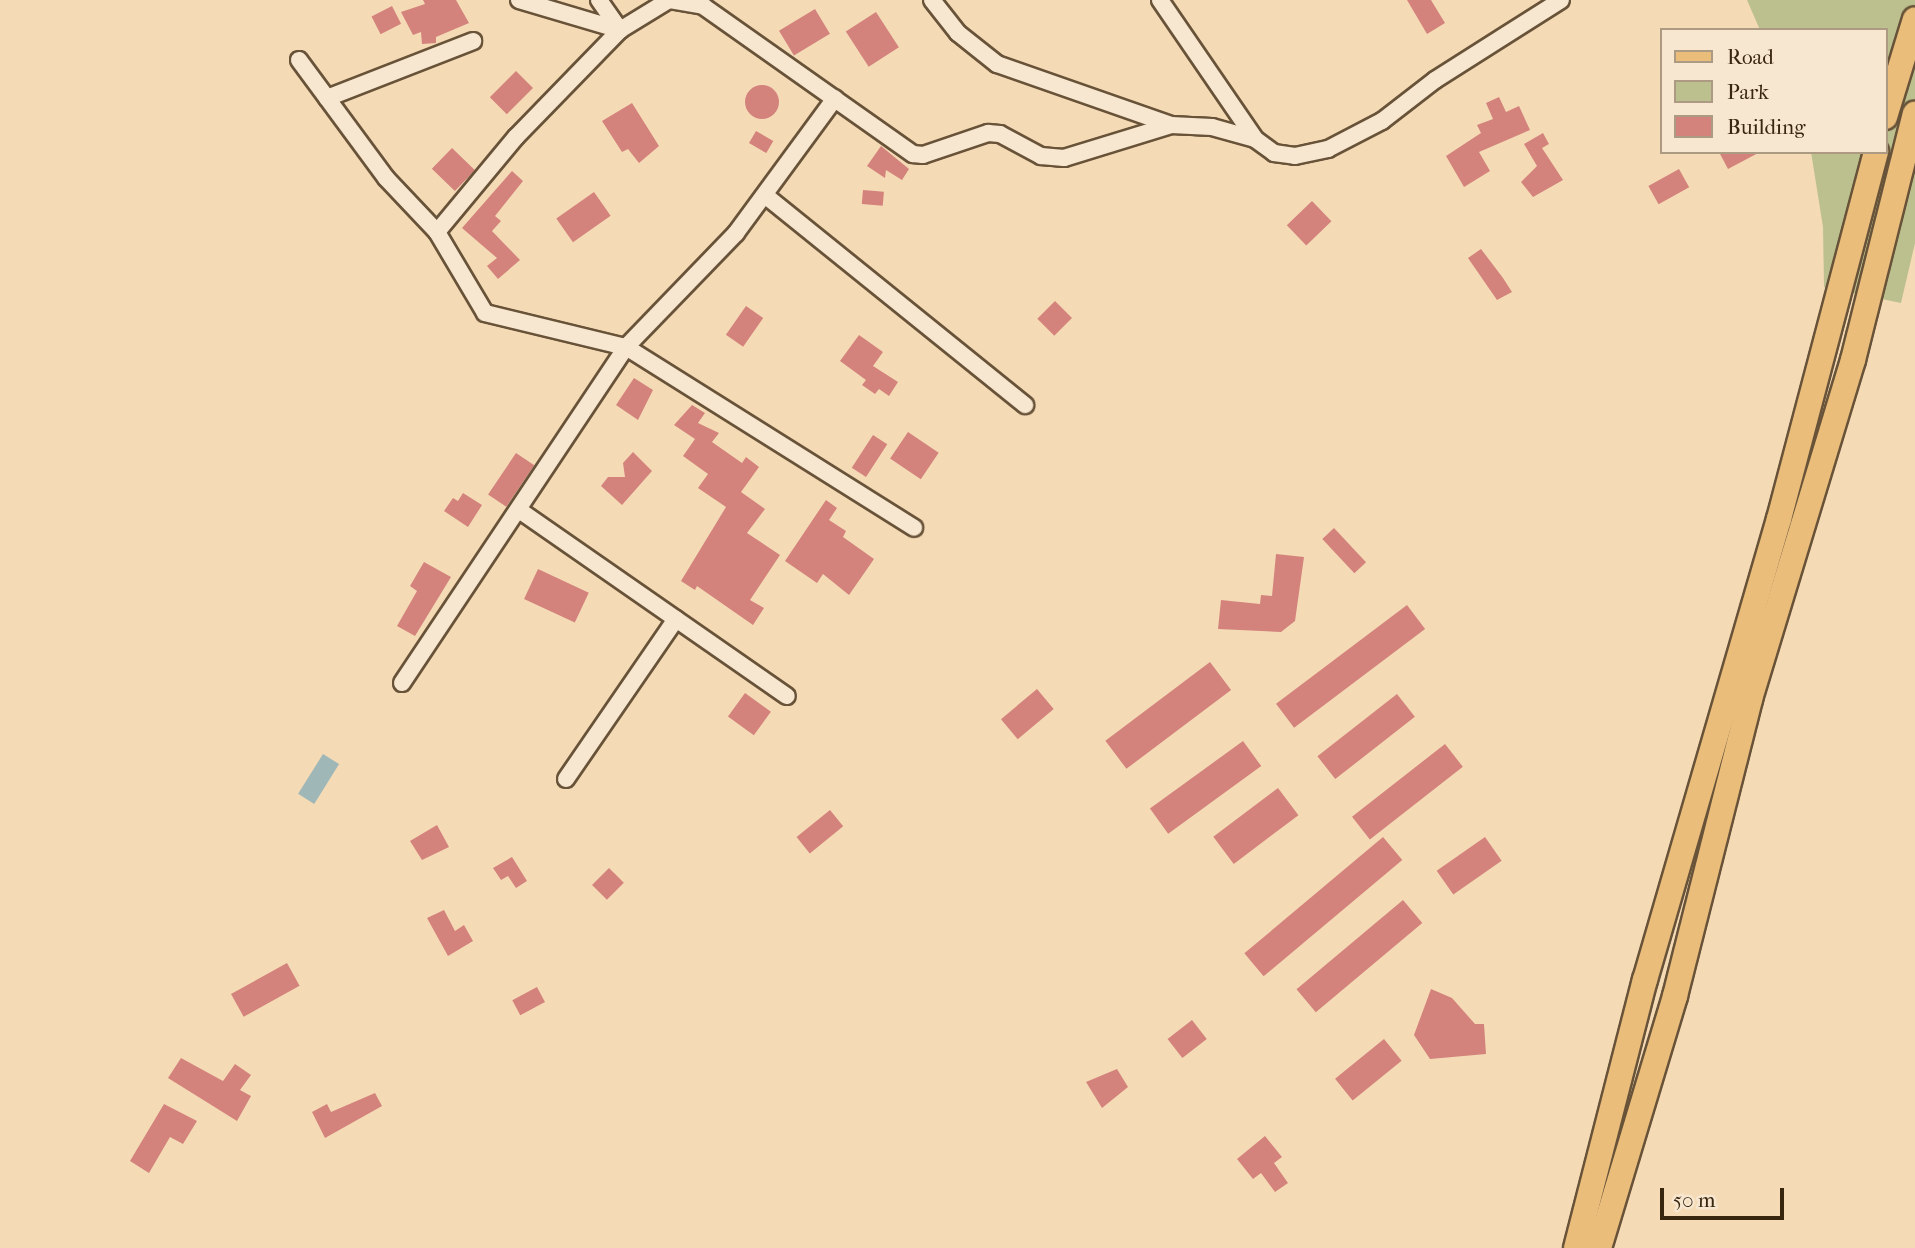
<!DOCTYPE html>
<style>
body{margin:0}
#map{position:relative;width:1915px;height:1248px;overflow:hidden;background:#f5dab6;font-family:"IM FELL French Canon",serif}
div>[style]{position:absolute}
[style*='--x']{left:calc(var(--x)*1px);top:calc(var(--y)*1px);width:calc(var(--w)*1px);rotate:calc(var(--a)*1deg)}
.green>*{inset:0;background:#bbc08e}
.water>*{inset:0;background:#9fb8b7;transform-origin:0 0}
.building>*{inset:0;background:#d3837c;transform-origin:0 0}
.round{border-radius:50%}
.roads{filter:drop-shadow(2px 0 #685339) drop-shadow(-2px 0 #685339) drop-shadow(0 2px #685339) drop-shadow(0 -2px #685339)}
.street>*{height:16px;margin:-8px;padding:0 8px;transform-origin:8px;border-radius:8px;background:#f8e7d0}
.primary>*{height:24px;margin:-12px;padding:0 12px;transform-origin:12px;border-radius:12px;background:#eabd7b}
span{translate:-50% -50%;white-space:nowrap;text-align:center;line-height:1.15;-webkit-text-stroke:6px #f8e7d0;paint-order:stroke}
.legend{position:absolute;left:1660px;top:28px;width:228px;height:126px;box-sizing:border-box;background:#f8e7d0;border:2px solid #ac9a83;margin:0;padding:9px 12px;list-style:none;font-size:21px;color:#39260f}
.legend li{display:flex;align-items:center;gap:14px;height:35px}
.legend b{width:35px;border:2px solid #ac9a83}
.scale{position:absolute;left:1660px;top:1188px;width:124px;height:32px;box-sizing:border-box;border:4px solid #39260f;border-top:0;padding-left:9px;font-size:21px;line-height:24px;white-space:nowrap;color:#39260f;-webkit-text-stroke:5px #f8e7d0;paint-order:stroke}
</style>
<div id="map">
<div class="green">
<div style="clip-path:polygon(1747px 0,1915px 0,1915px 243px,1901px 303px,1824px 287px,1823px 227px,1811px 152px,1885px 152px,1885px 30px,1760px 30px)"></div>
</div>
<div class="water">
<div style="left:323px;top:754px;width:19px;height:47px;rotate:32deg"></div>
</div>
<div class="building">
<div style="clip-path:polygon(423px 0,456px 0,469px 23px,436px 37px,436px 43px,422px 44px,421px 32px,413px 35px,401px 12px,425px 4px)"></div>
<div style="clip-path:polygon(1407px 0,1431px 0,1445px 23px,1427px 34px)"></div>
<div style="left:392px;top:6px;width:20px;height:23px;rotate:63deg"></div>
<div style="left:815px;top:9px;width:29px;height:42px;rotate:59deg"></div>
<div style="left:876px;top:12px;width:42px;height:36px;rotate:57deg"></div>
<div style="left:516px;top:71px;width:24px;height:37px;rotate:45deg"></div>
<div class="round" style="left:745px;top:85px;width:34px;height:34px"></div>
<div style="clip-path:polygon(1499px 97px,1506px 112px,1519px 106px,1530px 130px,1479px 152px,1490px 171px,1464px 187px,1446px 156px,1481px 133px,1477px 125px,1493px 119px,1486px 103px)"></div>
<div style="clip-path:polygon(632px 103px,659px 146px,639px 163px,628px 149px,622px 152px,602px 121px)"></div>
<div style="left:756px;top:131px;width:20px;height:14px;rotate:30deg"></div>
<div style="clip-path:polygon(1543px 133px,1549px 144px,1542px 148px,1563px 180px,1533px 197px,1521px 182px,1537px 166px,1524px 144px)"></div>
<div style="clip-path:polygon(881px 146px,909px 169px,902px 180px,886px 170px,885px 178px,867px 166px)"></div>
<div style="left:452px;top:148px;width:32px;height:29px;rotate:44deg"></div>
<div style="clip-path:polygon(1719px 152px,1760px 152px,1728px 169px)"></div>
<div style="left:1679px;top:169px;width:21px;height:35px;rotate:61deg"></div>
<div style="clip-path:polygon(512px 171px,523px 181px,495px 216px,501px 221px,492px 231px,520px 260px,498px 279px,487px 266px,497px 258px,462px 228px)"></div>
<div style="left:863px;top:190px;width:21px;height:14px;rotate:5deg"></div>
<div style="left:594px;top:192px;width:29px;height:46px;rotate:55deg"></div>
<div style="left:1312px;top:201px;width:28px;height:35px;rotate:46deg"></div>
<div style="clip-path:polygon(1481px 249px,1503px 278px,1512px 292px,1497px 300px,1468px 258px)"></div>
<div style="left:1055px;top:301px;width:24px;height:25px;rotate:45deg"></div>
<div style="left:746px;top:306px;width:21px;height:35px;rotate:35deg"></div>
<div style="clip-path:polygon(859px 335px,883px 352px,873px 366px,898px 382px,889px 396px,879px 389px,875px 394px,862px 385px,866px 380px,840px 361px)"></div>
<div style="clip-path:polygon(634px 378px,653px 390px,638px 420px,616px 405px)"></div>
<div style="clip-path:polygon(692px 405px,705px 413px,698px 423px,719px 433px,712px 442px,742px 463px,746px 457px,759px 467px,741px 492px,765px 509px,747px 533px,780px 555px,750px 600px,764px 608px,753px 625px,697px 586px,695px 590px,681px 581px,726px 507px,698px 488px,708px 474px,683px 456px,695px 439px,674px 425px)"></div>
<div style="left:908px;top:432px;width:37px;height:32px;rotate:34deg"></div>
<div style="left:873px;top:435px;width:17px;height:39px;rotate:33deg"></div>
<div style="clip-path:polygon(633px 452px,652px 471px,622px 505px,601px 486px,608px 477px,625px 477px,623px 463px)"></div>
<div style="left:516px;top:453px;width:22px;height:50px;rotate:34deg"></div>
<div style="clip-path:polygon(463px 493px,482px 505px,468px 527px,444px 511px,453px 498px,458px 501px)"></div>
<div style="clip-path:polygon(826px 500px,837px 508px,829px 520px,846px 531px,843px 537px,874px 559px,849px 595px,823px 574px,817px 583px,785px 561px)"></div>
<div style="left:1334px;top:528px;width:47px;height:16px;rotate:47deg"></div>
<div style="clip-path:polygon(1276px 554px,1304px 557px,1295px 621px,1281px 632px,1218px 629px,1221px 600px,1260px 604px,1261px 595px,1272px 596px)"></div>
<div style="clip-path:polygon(424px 562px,451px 577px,415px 636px,397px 626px,417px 591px,410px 586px)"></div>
<div style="left:538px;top:569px;width:56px;height:33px;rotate:25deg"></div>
<div style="left:1407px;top:605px;width:30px;height:164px;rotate:53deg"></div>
<div style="left:1210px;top:662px;width:35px;height:131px;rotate:53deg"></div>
<div style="left:1037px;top:689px;width:26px;height:47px;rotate:50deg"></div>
<div style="left:745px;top:693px;width:32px;height:29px;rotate:36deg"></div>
<div style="left:1397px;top:694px;width:29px;height:101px;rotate:52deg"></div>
<div style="left:1243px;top:741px;width:31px;height:115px;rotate:54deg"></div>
<div style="left:1445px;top:744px;width:29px;height:118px;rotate:52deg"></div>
<div style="left:1278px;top:788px;width:34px;height:81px;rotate:53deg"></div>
<div style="left:830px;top:810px;width:21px;height:43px;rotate:51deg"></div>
<div style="clip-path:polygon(437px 825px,449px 847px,422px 860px,410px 841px)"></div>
<div style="left:1383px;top:837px;width:30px;height:181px;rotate:50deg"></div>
<div style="left:1485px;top:837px;width:29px;height:59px;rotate:55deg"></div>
<div style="clip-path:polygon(512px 857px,527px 881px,516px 888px,508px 876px,501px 880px,493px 868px)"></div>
<div style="left:609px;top:868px;width:21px;height:24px;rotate:45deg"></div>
<div style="left:1403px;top:900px;width:30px;height:139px;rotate:50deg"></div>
<div style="clip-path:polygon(444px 910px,455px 931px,464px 925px,473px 941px,448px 956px,427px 918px)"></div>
<div style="left:287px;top:963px;width:26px;height:64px;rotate:61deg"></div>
<div style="left:537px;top:987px;width:17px;height:28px;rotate:62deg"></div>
<div style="clip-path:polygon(1431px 989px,1452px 998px,1475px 1024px,1484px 1024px,1486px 1054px,1430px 1059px,1414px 1035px)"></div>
<div style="left:1192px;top:1020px;width:24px;height:31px;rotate:52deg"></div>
<div style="left:1384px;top:1039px;width:28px;height:63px;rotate:51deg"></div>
<div style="clip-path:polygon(181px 1058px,223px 1081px,235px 1064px,251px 1075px,240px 1090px,251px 1096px,237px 1121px,168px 1078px)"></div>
<div style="clip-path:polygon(1117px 1069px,1128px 1087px,1102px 1108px,1086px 1082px)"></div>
<div style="clip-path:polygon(375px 1093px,382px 1106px,325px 1138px,312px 1112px,327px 1104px,331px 1112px)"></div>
<div style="clip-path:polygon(164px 1104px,197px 1121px,183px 1144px,170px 1137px,149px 1173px,130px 1161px)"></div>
<div style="clip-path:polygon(1265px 1136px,1282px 1157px,1274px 1163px,1288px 1183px,1275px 1192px,1261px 1173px,1253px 1179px,1237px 1159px)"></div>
</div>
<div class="roads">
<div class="street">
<div style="--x:519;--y:0;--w:105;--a:16.5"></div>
<div style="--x:599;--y:0;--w:37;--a:55"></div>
<div style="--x:670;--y:0;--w:34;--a:10"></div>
<div style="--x:703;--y:6;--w:257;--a:35.2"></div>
<div style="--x:913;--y:154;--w:10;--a:6"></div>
<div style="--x:923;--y:155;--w:69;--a:-18.7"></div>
<div style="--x:988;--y:133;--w:12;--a:5"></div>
<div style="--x:1000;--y:134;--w:47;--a:28.2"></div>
<div style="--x:1041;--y:156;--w:23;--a:5"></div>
<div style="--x:1064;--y:158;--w:112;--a:-17.1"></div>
<div style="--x:932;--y:0;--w:42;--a:51.8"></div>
<div style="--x:958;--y:33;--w:50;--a:38.5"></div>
<div style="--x:997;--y:64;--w:184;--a:19.3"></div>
<div style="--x:1171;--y:125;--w:41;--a:2.8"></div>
<div style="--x:1212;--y:127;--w:45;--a:15.6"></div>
<div style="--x:1160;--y:0;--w:168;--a:55.6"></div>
<div style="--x:1255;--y:139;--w:24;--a:36"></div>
<div style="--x:1274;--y:153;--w:21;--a:8"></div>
<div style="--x:1295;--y:156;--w:34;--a:-12"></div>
<div style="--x:1328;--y:149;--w:61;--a:-27.4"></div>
<div style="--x:1382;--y:121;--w:67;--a:-37.7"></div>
<div style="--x:1435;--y:80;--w:149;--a:-32.4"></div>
<div style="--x:299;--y:60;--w:147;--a:53.6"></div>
<div style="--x:386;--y:178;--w:74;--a:46.6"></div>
<div style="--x:437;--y:232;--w:94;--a:59.3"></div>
<div style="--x:485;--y:313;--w:145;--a:13.6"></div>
<div style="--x:626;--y:347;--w:340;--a:32.1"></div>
<div style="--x:327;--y:98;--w:157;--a:-21.3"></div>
<div style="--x:766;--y:196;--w:333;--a:38.9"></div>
<div style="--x:437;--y:232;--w:124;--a:-50.3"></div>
<div style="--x:516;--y:137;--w:149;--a:-45.8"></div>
<div style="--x:620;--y:30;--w:57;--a:-31.5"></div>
<div style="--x:519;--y:510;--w:326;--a:34.8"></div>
<div style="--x:402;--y:683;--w:404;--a:-56.3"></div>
<div style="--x:626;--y:347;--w:158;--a:-46"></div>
<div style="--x:736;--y:233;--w:167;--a:-53.7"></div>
<div style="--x:566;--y:779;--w:194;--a:-55.5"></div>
</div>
<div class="primary">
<div style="--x:1885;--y:117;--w:102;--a:-73"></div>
<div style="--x:1576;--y:1248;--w:277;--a:-75.6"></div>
<div style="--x:1645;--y:980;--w:480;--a:-73.8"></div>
<div style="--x:1779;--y:519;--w:380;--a:-75.2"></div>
<div style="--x:1599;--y:1248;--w:263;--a:-73.2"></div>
<div style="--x:1675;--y:996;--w:306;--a:-75.8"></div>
<div style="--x:1750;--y:699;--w:354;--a:-73.1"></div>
<div style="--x:1853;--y:360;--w:254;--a:-75.9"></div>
</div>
</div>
<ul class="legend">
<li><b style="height:9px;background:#eabd7b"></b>Road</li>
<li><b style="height:19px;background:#bbc08e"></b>Park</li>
<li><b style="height:19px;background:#d3837c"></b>Building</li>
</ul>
<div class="scale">50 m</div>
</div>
